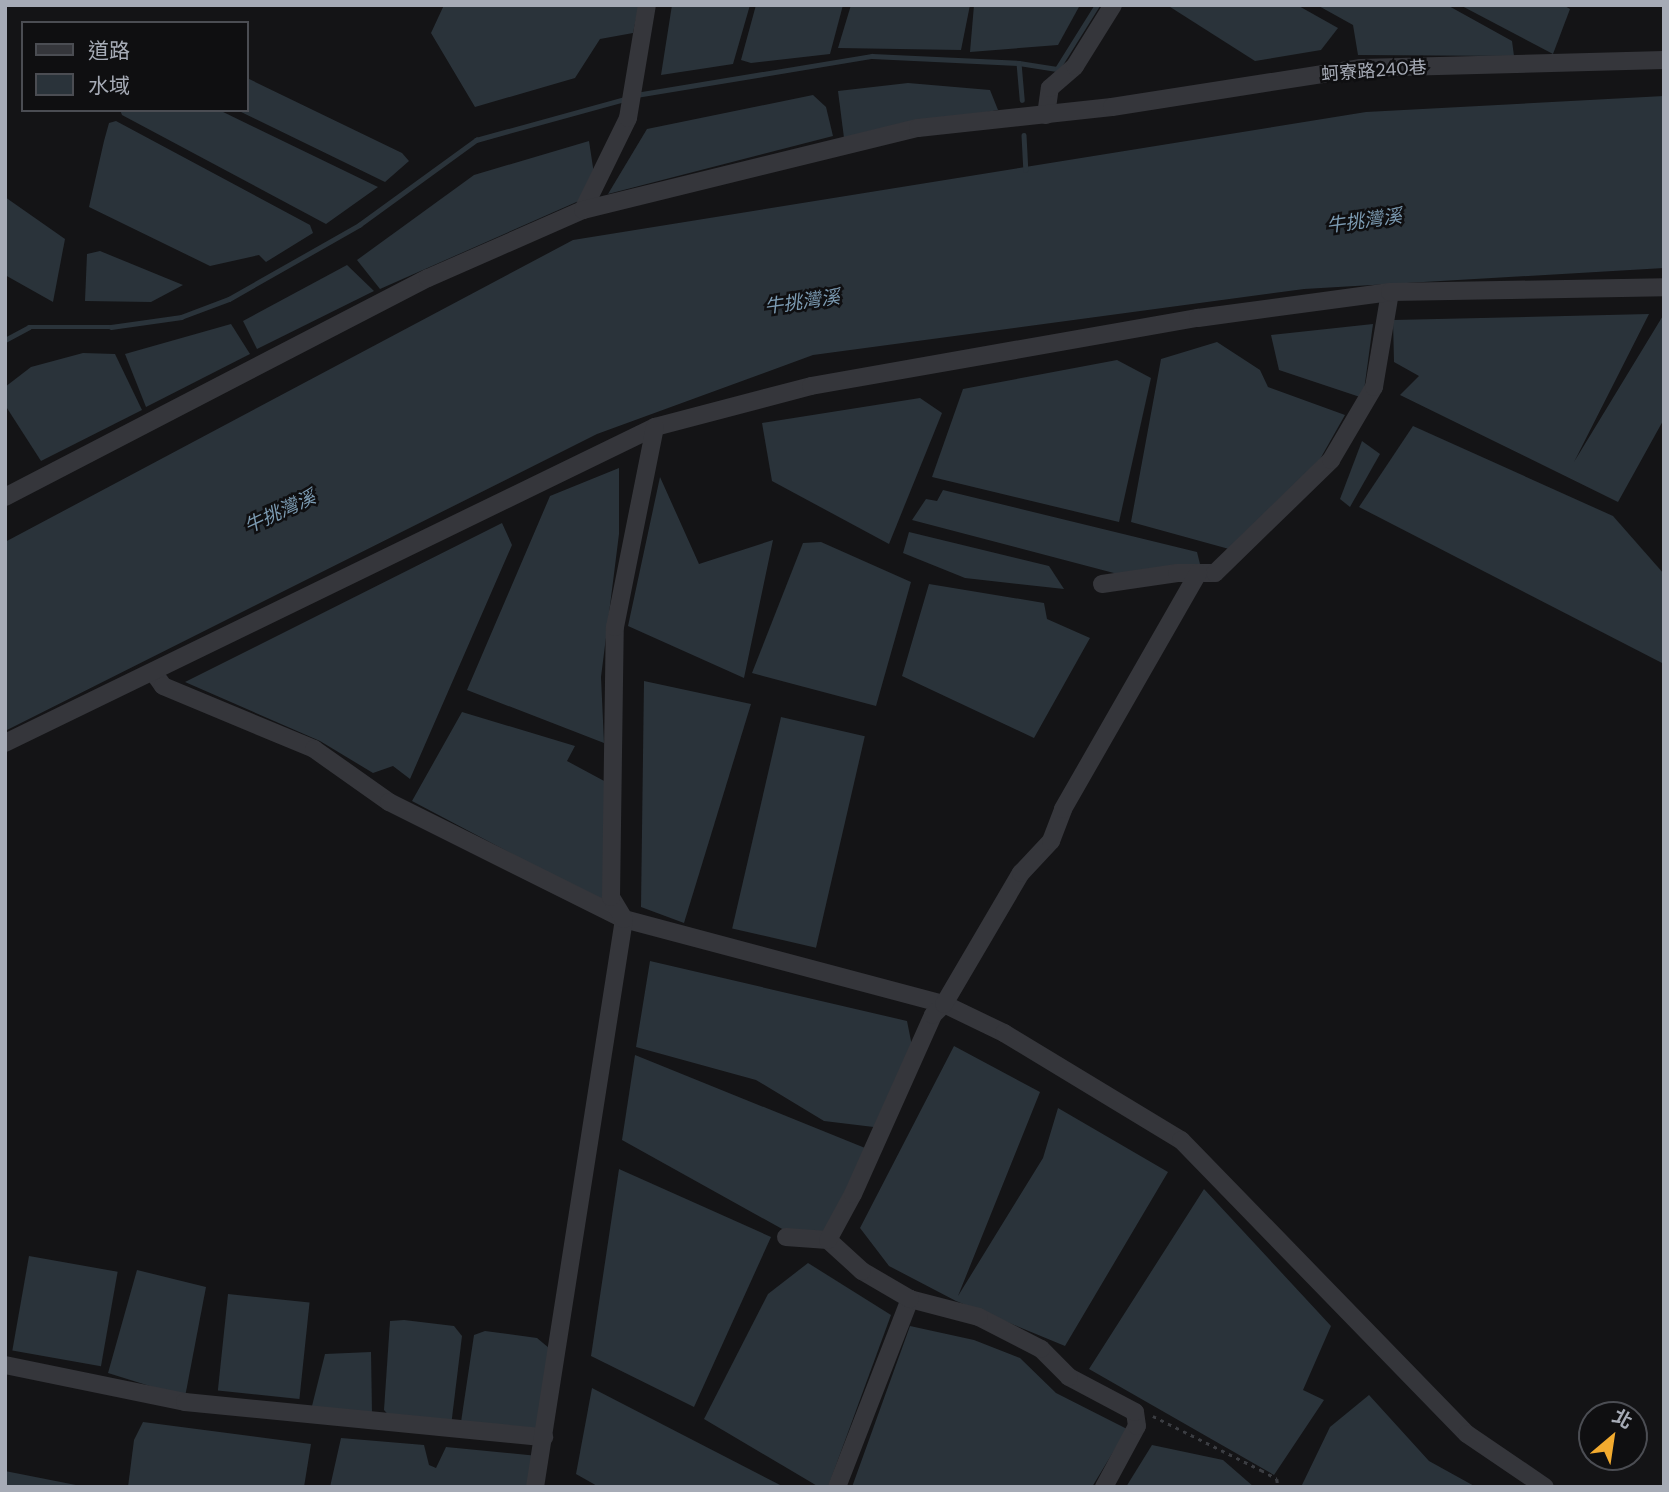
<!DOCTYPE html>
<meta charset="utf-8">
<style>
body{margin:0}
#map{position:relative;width:1669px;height:1492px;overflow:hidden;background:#141416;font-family:"DM Sans","Noto Sans TC",sans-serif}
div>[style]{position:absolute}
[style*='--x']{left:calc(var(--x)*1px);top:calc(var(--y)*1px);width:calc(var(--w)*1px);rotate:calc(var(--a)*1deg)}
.water>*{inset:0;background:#2a333a;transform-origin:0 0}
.stream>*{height:4.5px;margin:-2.25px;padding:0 2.25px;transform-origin:2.25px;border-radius:2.25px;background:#2a333a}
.path>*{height:2.5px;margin-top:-1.25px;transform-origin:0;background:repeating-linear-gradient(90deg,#3b3d42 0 3.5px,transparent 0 8.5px)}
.minor>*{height:18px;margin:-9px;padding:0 9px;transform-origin:9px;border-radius:9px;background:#35363b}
span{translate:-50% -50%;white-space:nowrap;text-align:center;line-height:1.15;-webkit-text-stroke:5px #0f0f11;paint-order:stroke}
.street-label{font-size:18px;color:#a6abb6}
.water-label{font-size:19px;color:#7c9bb2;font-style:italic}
.frame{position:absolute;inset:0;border:7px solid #a6abb6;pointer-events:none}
.legend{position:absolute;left:21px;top:21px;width:228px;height:91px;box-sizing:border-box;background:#0f0f11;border:2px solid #4b4d53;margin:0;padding:9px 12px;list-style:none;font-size:21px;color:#a6abb6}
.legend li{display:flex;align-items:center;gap:14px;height:35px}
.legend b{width:35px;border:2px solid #4b4d53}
.north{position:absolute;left:1578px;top:1401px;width:70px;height:70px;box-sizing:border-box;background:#0f0f11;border:2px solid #4b4d53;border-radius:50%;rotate:29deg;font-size:19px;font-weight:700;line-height:28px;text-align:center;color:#a6abb6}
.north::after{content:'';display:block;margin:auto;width:24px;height:32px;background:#f3ab2f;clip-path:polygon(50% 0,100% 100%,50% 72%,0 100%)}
</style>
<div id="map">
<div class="water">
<div style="clip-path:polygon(444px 5px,639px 5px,633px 33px,600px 39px,575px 78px,475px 107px,431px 33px)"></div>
<div style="clip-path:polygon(672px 5px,750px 5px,733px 64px,661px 75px)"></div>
<div style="clip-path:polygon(756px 5px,843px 5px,830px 54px,751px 63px,741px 60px)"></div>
<div style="clip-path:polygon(851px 5px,970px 5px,961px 50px,838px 48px)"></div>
<div style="clip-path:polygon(974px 5px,1080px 5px,1058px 45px,970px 52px)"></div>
<div style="clip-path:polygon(1167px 5px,1297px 5px,1338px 28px,1321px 50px,1255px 61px)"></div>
<div style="clip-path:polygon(1317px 5px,1447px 5px,1512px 41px,1514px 56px,1358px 55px,1353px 25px)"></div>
<div style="clip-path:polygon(1460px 5px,1563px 5px,1570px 9px,1553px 54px)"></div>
<div style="clip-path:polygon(247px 78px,402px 153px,409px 161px,385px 182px,237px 110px,247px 110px)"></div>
<div style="clip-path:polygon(908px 83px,990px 90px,998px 110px,844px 138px,838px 91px)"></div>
<div style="clip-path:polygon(813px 95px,826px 107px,833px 136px,608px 194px,647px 129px)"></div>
<div style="clip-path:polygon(1664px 96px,1664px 268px,1304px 289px,813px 355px,597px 434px,5px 731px,5px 542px,573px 240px,1366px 112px)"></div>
<div style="clip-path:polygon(120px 110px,219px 110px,378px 187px,326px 224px,122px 115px)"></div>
<div style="clip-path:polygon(116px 121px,310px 225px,313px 233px,266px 262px,259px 255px,210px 266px,89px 207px,104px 141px,109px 123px)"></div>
<div style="clip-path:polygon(589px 141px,594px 174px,581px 200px,380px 289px,357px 260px,474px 175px)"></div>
<div style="clip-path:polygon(5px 197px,65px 239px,53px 302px,5px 275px)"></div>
<div style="clip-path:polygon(100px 251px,183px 285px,151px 302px,85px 301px,87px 254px)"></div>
<div style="clip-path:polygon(347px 265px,374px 291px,257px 349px,243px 321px)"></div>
<div style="clip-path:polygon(1649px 314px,1574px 462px,1664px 314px,1664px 419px,1618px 502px,1400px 395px,1419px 376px,1394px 362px,1393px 320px)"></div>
<div style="clip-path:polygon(231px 324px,250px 354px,146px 407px,125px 354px)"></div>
<div style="clip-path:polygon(1373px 324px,1363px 398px,1279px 370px,1271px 335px)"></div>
<div style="clip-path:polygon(1217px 342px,1260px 370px,1268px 387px,1345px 415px,1315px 468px,1229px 549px,1131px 522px,1161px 359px)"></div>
<div style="clip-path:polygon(83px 353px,115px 354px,142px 410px,41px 461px,5px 405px,5px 387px,31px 367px)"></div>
<div style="clip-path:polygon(1117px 360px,1151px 378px,1119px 522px,932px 477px,963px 389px)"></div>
<div style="clip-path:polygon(920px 398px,942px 413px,889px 544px,772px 481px,762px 423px)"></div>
<div style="clip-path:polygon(1413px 426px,1613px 516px,1664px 574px,1664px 664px,1359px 507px)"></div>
<div style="clip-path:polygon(1362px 441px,1380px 454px,1350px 507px,1340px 499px)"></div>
<div style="clip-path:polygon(619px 468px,619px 534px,601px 677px,604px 743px,467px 690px,550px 496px)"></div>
<div style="clip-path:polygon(660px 477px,699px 564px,773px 540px,744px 678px,628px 626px)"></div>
<div style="clip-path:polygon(943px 490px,1197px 552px,1201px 568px,1129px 577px,912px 520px,926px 499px,937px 501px)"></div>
<div style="clip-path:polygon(502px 523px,512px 545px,410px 779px,393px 766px,373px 773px,320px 741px,185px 682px)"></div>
<div style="clip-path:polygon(909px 532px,1049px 566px,1064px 589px,965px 578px,903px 553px)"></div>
<div style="clip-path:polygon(821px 542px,911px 582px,876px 706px,752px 673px,803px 543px)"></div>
<div style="clip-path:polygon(929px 584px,1044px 603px,1047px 619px,1090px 638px,1034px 738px,902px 676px)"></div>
<div style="clip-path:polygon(644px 681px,751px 704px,684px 923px,641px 907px)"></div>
<div style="clip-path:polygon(462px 712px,575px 746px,567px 761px,606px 782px,603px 902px,412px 801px)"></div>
<div style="left:781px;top:717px;width:86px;height:217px;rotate:13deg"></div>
<div style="clip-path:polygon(650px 961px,907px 1021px,912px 1046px,882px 1128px,824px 1121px,756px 1080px,636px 1047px)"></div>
<div style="clip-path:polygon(954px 1046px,1040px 1092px,958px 1296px,1043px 1158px,1058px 1108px,1168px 1172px,1065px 1346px,956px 1301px,889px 1266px,860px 1228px)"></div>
<div style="clip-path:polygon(635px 1055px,870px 1150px,832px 1237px,784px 1230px,622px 1140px)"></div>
<div style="clip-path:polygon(619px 1169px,771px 1237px,694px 1407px,591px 1356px)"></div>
<div style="clip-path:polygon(1204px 1189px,1331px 1326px,1303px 1390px,1324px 1400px,1274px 1475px,1089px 1369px)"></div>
<div style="left:29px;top:1256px;width:90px;height:96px;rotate:10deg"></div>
<div style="clip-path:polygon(808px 1263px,891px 1315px,828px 1487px,819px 1487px,704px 1419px,768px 1294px)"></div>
<div style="clip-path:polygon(137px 1270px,206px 1287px,185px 1397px,108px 1373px)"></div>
<div style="left:228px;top:1294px;width:82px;height:97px;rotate:6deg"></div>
<div style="clip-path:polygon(404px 1320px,454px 1326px,462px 1336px,451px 1426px,391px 1418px,384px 1410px,390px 1321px)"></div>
<div style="clip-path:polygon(910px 1326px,974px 1340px,1020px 1358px,1056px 1393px,1127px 1429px,1092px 1487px,852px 1487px)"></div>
<div style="clip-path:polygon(485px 1331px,537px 1338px,549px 1348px,540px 1426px,533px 1430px,461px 1422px,474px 1335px)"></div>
<div style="clip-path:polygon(371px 1352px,372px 1414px,312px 1406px,325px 1354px)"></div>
<div style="clip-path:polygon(592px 1388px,784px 1487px,599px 1487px,576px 1474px)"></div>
<div style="clip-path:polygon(1369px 1395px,1429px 1461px,1476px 1487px,1301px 1487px,1330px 1427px)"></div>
<div style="clip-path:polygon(143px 1422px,311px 1444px,304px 1487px,128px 1487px,134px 1440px)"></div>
<div style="clip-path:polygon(341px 1438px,424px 1445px,429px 1465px,436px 1468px,446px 1447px,538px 1456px,530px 1487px,330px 1487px)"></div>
<div style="clip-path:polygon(1152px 1445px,1223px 1460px,1254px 1487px,1126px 1487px)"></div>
<div style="clip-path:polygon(5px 1471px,86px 1487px,5px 1487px)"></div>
</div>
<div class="stream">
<div style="--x:1019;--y:63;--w:38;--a:9"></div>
<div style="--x:1057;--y:69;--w:75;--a:-58"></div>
<div style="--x:636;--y:95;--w:239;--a:-9.4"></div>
<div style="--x:872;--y:56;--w:147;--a:2.7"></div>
<div style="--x:1019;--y:63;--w:37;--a:85"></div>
<div style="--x:1024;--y:135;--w:35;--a:87"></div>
<div style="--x:5;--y:340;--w:27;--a:-28"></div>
<div style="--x:29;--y:327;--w:82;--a:0"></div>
<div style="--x:111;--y:327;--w:71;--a:-8.1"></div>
<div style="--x:181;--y:317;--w:51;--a:-20.6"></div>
<div style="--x:229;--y:299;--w:150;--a:-29.6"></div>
<div style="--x:359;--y:225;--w:145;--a:-36"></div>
<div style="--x:476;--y:140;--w:158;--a:-15.4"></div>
</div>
<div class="path">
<div style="--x:1153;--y:1416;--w:121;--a:26.6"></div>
<div style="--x:1261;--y:1470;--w:18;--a:29"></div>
<div style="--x:1277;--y:1479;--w:8;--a:83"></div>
</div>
<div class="minor">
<div style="--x:1046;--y:115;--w:27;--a:-82"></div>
<div style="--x:1050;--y:88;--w:33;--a:-41"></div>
<div style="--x:1075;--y:66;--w:72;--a:-58.1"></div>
<div style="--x:583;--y:210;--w:102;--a:-63.9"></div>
<div style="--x:628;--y:118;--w:115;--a:-80.5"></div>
<div style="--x:5;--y:497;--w:476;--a:-27.4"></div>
<div style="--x:428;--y:278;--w:169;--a:-23.7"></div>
<div style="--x:583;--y:210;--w:345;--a:-13.8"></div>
<div style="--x:918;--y:128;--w:195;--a:-6.2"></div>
<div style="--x:1112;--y:107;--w:252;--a:-8.9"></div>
<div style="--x:1361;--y:68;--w:303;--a:-1.5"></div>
<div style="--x:1102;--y:584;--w:76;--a:-8.3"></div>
<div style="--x:1177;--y:573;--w:38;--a:0"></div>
<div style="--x:1215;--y:573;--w:162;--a:-44.2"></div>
<div style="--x:1331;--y:460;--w:85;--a:-59.5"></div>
<div style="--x:1374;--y:387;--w:96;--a:-80.4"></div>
<div style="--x:153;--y:672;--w:17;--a:54"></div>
<div style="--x:163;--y:686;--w:164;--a:22.6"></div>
<div style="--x:314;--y:749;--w:92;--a:35.2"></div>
<div style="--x:389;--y:802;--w:263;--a:26.5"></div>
<div style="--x:624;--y:919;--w:331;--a:14.9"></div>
<div style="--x:944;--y:1004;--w:67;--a:25.8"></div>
<div style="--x:1004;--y:1033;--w:207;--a:31.2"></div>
<div style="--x:1181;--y:1140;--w:410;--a:45.8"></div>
<div style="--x:1467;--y:1434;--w:94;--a:34.2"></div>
<div style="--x:5;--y:743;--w:723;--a:-25.93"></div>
<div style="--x:655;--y:427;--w:161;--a:-14.7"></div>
<div style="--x:811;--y:386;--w:393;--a:-10"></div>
<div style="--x:1198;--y:318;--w:194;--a:-7.7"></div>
<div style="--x:1390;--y:292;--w:274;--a:-1"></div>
<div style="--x:786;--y:1237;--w:42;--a:4.1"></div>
<div style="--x:5;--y:1365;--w:184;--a:11.6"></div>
<div style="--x:185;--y:1402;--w:361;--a:5.6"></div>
<div style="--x:535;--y:1487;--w:575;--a:-81.09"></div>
<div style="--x:624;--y:919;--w:26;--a:-121"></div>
<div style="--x:611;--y:897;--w:270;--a:-89.2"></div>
<div style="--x:615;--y:627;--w:204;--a:-78.7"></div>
<div style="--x:837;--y:1487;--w:202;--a:-68.8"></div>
<div style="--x:1104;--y:1487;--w:69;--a:-61.6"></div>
<div style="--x:1137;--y:1426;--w:14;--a:-98"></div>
<div style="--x:1135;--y:1412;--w:75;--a:-152.1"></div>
<div style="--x:1069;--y:1377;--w:40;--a:-135"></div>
<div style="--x:1041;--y:1349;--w:70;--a:-152.7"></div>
<div style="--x:979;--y:1317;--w:71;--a:-165.4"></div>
<div style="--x:910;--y:1299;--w:56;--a:-149.7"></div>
<div style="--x:862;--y:1271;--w:46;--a:-137.6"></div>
<div style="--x:828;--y:1240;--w:52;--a:-61.5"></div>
<div style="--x:853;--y:1194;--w:196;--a:-65.9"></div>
<div style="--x:933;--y:1015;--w:16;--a:-45"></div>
<div style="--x:944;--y:1004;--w:152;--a:-59.6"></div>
<div style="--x:1021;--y:873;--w:44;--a:-46.8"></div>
<div style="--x:1051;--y:841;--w:34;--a:-69"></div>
<div style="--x:1063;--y:809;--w:272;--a:-60.2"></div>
</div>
<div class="street-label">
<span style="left:1374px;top:71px;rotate:-4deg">蚵寮路240巷</span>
</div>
<div class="water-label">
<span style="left:1364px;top:221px;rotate:-8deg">牛挑灣溪</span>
<span style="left:802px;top:302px;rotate:-8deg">牛挑灣溪</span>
<span style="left:280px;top:512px;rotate:-25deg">牛挑灣溪</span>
</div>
<div class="frame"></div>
<ul class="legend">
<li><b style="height:9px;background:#35363b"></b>道路</li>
<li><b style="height:19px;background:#2a333a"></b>水域</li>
</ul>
<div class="north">北</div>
</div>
